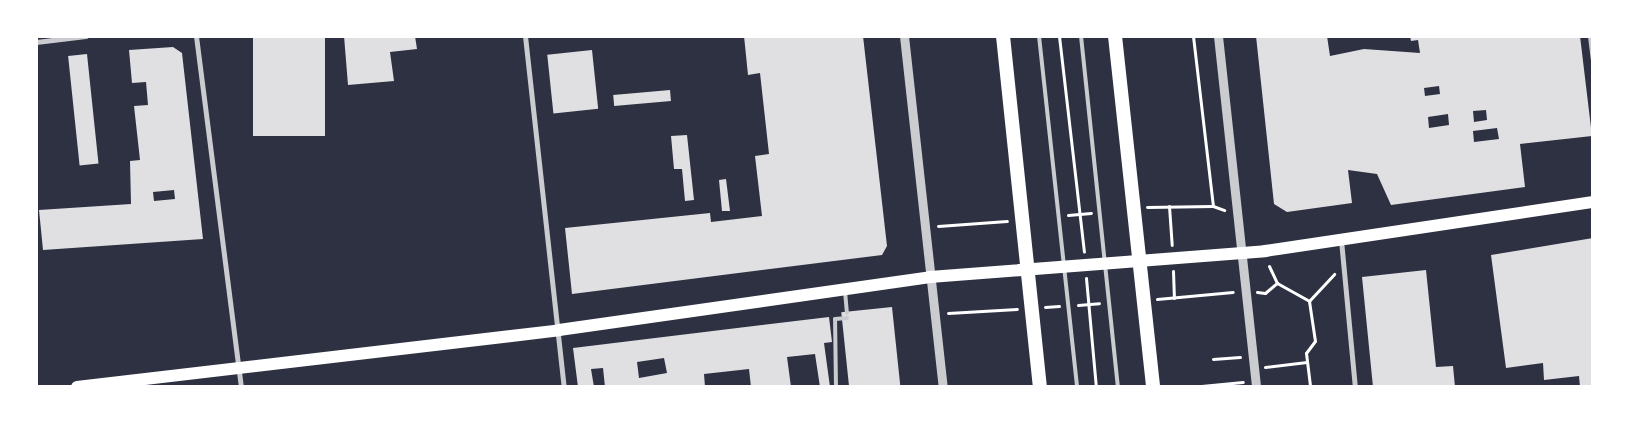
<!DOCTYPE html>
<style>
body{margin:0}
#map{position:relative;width:1629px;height:423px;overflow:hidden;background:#2d3142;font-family:"Golos Text",sans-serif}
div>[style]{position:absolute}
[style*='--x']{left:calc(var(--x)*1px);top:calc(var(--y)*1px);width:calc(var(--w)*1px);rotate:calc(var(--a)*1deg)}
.building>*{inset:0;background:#e0e0e3;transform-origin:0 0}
.path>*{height:3px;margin:-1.5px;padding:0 1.5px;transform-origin:1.5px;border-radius:1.5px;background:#fff}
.service>*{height:4px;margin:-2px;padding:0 2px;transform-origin:2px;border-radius:2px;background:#caccd0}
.minor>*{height:5px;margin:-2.5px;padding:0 2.5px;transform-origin:2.5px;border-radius:2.5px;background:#caccd0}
.tertiary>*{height:9px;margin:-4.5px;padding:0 4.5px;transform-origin:4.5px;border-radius:4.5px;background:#caccd0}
.primary>*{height:12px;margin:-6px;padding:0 6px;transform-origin:6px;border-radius:6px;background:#fff}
.trunk>*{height:14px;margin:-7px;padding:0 7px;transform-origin:7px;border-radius:7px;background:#fff}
span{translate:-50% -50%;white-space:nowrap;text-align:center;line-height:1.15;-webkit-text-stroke:4px #fff;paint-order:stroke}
.frame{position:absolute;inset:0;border:38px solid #fff;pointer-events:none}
</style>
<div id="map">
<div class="building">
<div style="left:253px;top:36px;width:72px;height:100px"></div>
<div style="clip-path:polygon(344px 36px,415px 36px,417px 49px,390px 52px,394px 81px,348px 85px)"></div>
<div style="clip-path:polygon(744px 36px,863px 36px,887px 246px,882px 255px,572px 294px,565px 228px,710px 213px,711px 222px,762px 216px,755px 156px,769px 154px,760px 73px,748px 75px)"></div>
<div style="clip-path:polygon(evenodd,1256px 36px,1327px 36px,1330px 56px,1364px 49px,1420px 53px,1418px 40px,1411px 41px,1410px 36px,1580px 36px,1592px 136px,1520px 144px,1525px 187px,1391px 205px,1377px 174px,1348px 170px,1352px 203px,1287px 212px,1274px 204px,1256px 36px,1439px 86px,1440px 94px,1425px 96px,1424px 88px,1439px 86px,1256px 36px,1486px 110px,1487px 120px,1474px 122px,1473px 111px,1486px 110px,1256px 36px,1448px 114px,1449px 125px,1429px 128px,1428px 117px,1448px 114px,1256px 36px,1497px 128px,1499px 139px,1474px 142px,1473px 131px,1497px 128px)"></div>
<div style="clip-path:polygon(evenodd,173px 47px,182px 53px,203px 239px,43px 250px,39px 210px,131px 204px,130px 161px,140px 160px,134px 106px,148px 105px,146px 82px,132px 83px,129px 50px,173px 47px,174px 190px,175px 199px,154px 201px,153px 192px,174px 190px)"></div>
<div style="left:592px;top:50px;width:59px;height:45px;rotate:84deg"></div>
<div style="left:87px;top:54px;width:110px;height:19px;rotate:84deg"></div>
<div style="left:670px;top:90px;width:11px;height:57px;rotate:85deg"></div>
<div style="clip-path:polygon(687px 135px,694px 200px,685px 201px,682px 169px,674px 169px,671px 136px)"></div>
<div style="clip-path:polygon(726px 179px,730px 211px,722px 211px,719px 180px)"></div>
<div style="clip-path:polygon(1593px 238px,1593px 387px,1580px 387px,1579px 376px,1544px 380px,1543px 363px,1506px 368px,1491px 255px)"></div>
<div style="clip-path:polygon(1426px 270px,1436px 367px,1453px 366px,1455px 387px,1373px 387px,1362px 277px)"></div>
<div style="left:892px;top:307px;width:81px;height:51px;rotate:84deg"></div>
<div style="clip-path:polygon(evenodd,829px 317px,832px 342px,824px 343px,830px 387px,820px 387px,815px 354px,787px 357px,791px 387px,751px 387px,749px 369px,704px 374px,705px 387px,605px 387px,603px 368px,591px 369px,594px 387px,578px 387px,573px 348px,829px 317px,664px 358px,667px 373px,639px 378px,637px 362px,664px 358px)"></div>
</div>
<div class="path">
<div style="--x:1059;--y:36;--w:217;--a:83.4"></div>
<div style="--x:1193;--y:36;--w:171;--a:83.3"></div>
<div style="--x:1169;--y:206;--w:39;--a:86"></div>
<div style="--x:1147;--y:207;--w:66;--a:-0.9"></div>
<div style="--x:1213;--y:206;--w:12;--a:20"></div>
<div style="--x:1068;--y:215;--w:23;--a:-5"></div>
<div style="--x:938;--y:226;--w:69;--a:-4.1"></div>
<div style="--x:1269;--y:266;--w:19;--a:65"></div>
<div style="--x:1277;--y:283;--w:37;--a:29"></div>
<div style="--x:1309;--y:301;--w:40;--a:81.5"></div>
<div style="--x:1315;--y:341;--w:15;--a:127"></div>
<div style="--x:1306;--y:353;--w:34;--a:83"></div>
<div style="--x:1173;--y:271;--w:27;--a:88"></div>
<div style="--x:1086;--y:278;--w:109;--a:84.8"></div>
<div style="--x:1257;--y:292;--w:8;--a:7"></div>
<div style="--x:1265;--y:293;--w:16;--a:-40"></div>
<div style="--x:1157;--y:299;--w:76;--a:-5.3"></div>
<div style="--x:1309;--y:301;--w:37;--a:-47"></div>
<div style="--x:1078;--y:305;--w:21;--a:-5"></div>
<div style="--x:1045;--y:307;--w:14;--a:-4"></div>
<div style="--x:948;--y:313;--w:69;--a:-3.3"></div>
<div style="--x:1213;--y:359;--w:27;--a:-4"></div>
<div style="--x:1265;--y:367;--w:42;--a:-6.8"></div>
<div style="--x:1191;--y:387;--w:52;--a:-5.5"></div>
</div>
<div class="service">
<div style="--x:1039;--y:36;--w:353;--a:83.8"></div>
<div style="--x:1081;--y:36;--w:353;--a:84"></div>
<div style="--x:845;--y:291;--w:22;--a:85"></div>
<div style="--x:836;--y:387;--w:68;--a:-90.8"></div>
<div style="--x:835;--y:319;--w:12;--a:-5"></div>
</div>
<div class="minor">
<div style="--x:196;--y:36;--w:354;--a:82.7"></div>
<div style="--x:525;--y:36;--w:353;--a:83.7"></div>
<div style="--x:1590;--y:36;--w:23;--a:83"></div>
<div style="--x:36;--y:42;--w:50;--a:-6.8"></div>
<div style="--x:1341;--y:240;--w:148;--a:84.6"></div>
</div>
<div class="tertiary">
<div style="--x:904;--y:36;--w:353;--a:83.7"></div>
<div style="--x:1218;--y:36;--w:353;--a:83.8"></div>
</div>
<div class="primary">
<div style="--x:77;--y:387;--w:485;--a:-6.7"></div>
<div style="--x:559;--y:330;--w:375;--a:-8.1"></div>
<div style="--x:930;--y:277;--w:336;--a:-4.4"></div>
<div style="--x:1265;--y:251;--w:332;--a:-8.5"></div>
</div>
<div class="trunk">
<div style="--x:1003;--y:36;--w:353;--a:84"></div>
<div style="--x:1115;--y:36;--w:353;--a:83.8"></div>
</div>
<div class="frame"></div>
</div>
